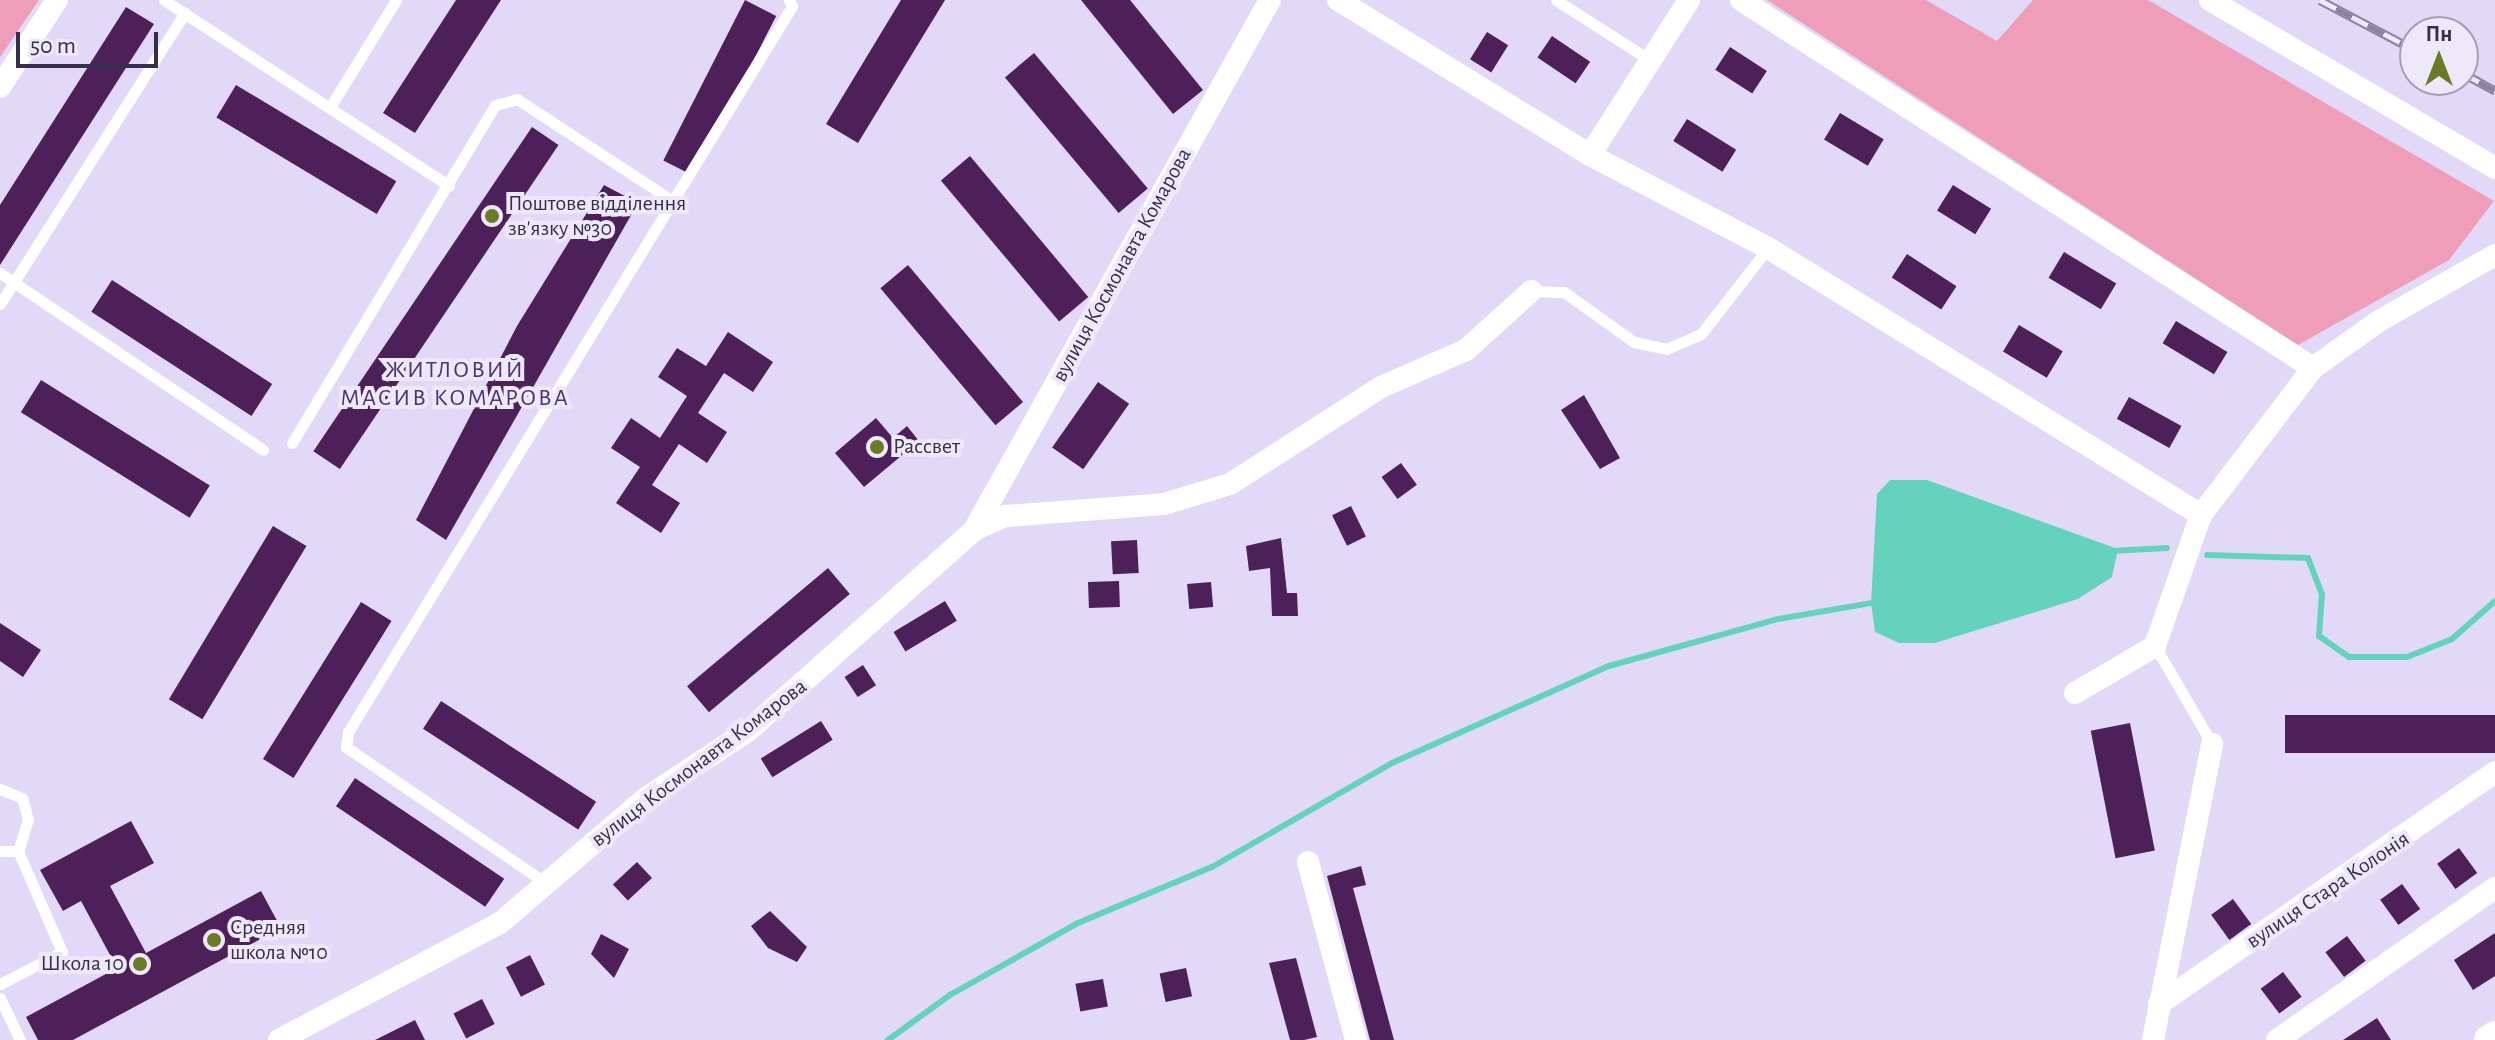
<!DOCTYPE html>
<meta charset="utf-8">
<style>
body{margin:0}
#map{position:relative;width:2495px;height:1040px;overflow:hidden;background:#e2d9f9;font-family:"Alegreya Sans",sans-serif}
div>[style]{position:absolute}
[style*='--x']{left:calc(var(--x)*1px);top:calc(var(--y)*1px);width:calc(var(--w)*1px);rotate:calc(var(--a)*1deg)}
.green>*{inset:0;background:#ef9eb9}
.water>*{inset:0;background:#65d3bc}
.stream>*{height:6px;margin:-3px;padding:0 3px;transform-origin:3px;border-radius:3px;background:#65d3bc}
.building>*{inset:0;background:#4d205a;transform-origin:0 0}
.lane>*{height:11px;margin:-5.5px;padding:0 5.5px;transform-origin:5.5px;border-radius:5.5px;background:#fff}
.street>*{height:22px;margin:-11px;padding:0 11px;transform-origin:11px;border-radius:11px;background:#fff}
.secondary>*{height:30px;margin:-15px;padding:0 15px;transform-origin:15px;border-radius:15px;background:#fff}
.rail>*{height:9px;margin-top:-4.5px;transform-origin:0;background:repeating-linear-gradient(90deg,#ede9f9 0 18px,#8b82a1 0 36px);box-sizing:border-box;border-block:2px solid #8b82a1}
.dots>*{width:22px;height:22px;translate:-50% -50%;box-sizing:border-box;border:4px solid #ede9f9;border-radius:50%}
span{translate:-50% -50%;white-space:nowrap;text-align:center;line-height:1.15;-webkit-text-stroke:8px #ede9f9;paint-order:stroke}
.poi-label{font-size:22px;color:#372d4c}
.left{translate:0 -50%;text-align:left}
.right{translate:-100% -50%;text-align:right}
.street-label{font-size:22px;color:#372d4c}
.neighbourhood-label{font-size:24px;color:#4c3475;letter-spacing:2px}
.north{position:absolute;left:2399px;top:16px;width:80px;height:80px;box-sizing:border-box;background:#ede9f9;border:2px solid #a49eb4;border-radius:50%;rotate:0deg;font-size:22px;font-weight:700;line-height:32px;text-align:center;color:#372d4c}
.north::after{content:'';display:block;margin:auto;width:28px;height:36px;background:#6c7926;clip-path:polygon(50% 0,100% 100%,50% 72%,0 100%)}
.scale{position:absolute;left:16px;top:32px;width:142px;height:36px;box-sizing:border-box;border:4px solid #372d4c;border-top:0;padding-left:10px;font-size:24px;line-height:28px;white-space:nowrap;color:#372d4c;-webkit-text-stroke:6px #ede9f9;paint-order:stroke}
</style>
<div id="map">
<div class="green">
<div style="clip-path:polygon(0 0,39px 0,0 57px)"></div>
<div style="clip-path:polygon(1767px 0,1926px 0,1997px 41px,2033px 0,2148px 0,2494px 201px,2449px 260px,2298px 345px)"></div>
</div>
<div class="water">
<div style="clip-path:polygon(1890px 480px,1927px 480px,2118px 549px,2112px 577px,2078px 599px,1935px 643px,1899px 643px,1875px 632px,1871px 603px,1877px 494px)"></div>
</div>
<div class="stream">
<div style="--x:2111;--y:551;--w:56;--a:-3.1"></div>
<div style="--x:2207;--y:555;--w:101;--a:1.7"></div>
<div style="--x:2308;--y:558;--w:39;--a:69"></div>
<div style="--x:2322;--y:594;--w:42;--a:94.1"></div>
<div style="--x:2319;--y:636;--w:37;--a:35"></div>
<div style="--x:2349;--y:657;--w:58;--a:0"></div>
<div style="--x:2407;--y:657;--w:48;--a:-21.8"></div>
<div style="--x:2452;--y:639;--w:57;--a:-41.5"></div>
<div style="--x:888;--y:1040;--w:77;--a:-36"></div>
<div style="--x:950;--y:995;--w:147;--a:-29.4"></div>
<div style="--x:1078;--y:923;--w:145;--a:-22.7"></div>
<div style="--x:1212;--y:867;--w:208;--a:-30"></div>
<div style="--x:1392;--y:763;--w:238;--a:-24.1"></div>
<div style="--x:1609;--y:666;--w:175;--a:-15.5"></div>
<div style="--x:1778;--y:619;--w:100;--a:-9.7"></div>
</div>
<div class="building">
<div style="clip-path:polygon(456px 0,501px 0,415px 133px,383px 113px)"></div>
<div style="left:745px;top:0;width:35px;height:180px;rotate:27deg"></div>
<div style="clip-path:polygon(901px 0,945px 0,858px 143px,826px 124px)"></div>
<div style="clip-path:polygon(1081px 0,1130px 0,1203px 90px,1173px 114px)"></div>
<div style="clip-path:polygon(126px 7px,154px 24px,0 265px,0 205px)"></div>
<div style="left:1487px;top:32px;width:25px;height:32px;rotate:32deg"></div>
<div style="left:1552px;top:36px;width:46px;height:26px;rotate:34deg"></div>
<div style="left:1730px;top:47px;width:44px;height:27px;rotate:33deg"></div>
<div style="left:1034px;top:53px;width:177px;height:38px;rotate:50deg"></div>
<div style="left:236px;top:85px;width:187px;height:38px;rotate:31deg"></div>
<div style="left:1840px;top:113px;width:51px;height:31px;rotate:31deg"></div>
<div style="left:1687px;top:119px;width:58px;height:26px;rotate:32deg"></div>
<div style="left:532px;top:127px;width:32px;height:391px;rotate:34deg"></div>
<div style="left:970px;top:156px;width:184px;height:38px;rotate:50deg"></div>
<div style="clip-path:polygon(604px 185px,638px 203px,446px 540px,416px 520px,517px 326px)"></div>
<div style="left:1953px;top:185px;width:45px;height:30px;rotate:32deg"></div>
<div style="left:2064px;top:252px;width:61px;height:30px;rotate:31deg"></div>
<div style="left:1907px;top:254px;width:59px;height:28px;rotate:33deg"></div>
<div style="left:908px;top:265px;width:179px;height:36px;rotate:50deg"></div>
<div style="left:112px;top:280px;width:191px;height:38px;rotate:33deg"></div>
<div style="left:2176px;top:321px;width:60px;height:26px;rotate:31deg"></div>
<div style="left:2019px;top:325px;width:51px;height:31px;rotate:31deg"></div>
<div style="clip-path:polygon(728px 332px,773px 362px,753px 392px,724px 373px,698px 413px,727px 432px,707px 463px,679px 444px,652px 485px,680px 503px,661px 533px,616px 503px,640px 467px,611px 448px,631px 418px,660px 438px,687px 396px,658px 377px,677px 348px,706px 366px)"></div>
<div style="left:41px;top:380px;width:199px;height:38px;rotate:32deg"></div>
<div style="left:1098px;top:382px;width:38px;height:80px;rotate:35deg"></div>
<div style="clip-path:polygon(1584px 395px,1620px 458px,1600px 469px,1561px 410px)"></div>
<div style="left:2129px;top:397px;width:60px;height:25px;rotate:29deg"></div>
<div style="clip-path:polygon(876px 418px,893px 438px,907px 426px,919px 441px,864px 487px,835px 453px)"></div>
<div style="left:1401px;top:463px;width:27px;height:24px;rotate:54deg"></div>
<div style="left:1351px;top:506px;width:34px;height:21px;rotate:64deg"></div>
<div style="left:273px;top:526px;width:39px;height:202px;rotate:31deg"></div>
<div style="clip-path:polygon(1281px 538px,1287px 593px,1297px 593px,1298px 616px,1272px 616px,1270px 568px,1249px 571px,1246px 546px)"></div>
<div style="left:1137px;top:540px;width:33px;height:26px;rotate:87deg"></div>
<div style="left:828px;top:568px;width:34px;height:184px;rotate:50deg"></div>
<div style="left:1119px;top:581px;width:26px;height:31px;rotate:88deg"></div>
<div style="left:1211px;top:582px;width:25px;height:24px;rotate:85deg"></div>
<div style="left:945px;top:601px;width:23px;height:60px;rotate:59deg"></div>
<div style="left:361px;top:602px;width:36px;height:185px;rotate:32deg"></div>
<div style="clip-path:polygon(0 623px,41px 650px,23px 677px,0 661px)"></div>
<div style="left:863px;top:665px;width:24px;height:22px;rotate:57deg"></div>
<div style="left:441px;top:701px;width:185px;height:33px;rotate:33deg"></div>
<div style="left:2495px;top:715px;width:38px;height:210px;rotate:90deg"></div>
<div style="left:821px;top:721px;width:22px;height:71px;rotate:58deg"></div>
<div style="left:2130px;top:723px;width:130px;height:40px;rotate:79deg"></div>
<div style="left:355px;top:778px;width:180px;height:34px;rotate:34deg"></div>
<div style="clip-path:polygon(131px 821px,154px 863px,110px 886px,146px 953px,261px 891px,281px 928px,73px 1040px,38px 1040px,26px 1017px,117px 968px,81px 901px,63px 911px,40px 870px)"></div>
<div style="left:2459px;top:848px;width:31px;height:27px;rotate:54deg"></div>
<div style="left:637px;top:862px;width:22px;height:33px;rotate:47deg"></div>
<div style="clip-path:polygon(1361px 866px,1366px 885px,1353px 888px,1394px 1040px,1370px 1040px,1327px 876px)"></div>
<div style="left:2402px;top:884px;width:31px;height:27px;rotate:54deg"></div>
<div style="left:2233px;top:899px;width:31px;height:27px;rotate:54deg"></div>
<div style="clip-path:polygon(770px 911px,807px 947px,797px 962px,768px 948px,751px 926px)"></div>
<div style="clip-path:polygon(2495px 933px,2495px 976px,2473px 990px,2454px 960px)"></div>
<div style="clip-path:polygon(601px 934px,629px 949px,614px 978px,591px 954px)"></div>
<div style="left:2347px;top:936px;width:31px;height:27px;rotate:53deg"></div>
<div style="left:530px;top:955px;width:33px;height:27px;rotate:63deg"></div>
<div style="clip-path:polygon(1296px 958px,1317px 1037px,1304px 1040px,1290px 1040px,1269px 963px)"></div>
<div style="left:1186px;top:968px;width:29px;height:27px;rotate:78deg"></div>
<div style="left:2283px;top:972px;width:31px;height:28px;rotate:53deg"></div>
<div style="left:1103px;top:979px;width:28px;height:28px;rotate:80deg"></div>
<div style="left:482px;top:999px;width:28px;height:32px;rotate:63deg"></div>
<div style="clip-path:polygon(2377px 1018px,2391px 1040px,2343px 1040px)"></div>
<div style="clip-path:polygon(415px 1020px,425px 1040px,375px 1040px)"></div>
</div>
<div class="lane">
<div style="--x:164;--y:0;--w:340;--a:33.1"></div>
<div style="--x:1556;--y:0;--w:112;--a:32.6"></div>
<div style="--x:330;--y:107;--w:126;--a:-58.3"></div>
<div style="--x:0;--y:273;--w:317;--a:33.9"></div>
<div style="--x:1531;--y:291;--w:33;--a:2"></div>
<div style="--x:1564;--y:292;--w:86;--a:35.5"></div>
<div style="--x:1634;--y:342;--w:33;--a:12"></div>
<div style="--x:1666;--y:349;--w:38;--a:-23"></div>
<div style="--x:1701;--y:334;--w:109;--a:-52.1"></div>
<div style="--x:0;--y:304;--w:345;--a:-57.6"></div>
<div style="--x:292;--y:443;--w:394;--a:-59"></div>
<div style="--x:495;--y:105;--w:23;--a:-15"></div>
<div style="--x:517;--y:99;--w:186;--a:33.2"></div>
<div style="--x:2155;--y:646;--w:113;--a:59.8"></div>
<div style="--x:0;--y:789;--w:24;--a:22"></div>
<div style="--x:22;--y:798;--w:22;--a:74"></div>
<div style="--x:28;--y:819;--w:34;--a:107"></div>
<div style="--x:0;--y:851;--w:18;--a:0"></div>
<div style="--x:546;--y:883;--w:242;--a:-145.8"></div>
<div style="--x:346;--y:747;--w:15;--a:-82"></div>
<div style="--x:348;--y:732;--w:851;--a:-58.55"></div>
<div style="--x:792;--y:6;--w:7;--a:-117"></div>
<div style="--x:0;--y:984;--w:70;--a:-27.3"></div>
<div style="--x:62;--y:952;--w:110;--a:-113.5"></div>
<div style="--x:0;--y:998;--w:47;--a:64.5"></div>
</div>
<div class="street">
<div style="--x:1338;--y:0;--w:296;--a:31.6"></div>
<div style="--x:1590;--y:155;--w:201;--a:27.6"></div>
<div style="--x:1768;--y:248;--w:509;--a:31.66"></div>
<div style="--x:1741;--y:0;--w:680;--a:32.76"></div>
<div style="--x:2210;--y:0;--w:331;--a:30.5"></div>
<div style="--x:0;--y:87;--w:104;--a:-56.8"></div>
<div style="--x:1590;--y:155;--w:184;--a:-57.4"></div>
<div style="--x:974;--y:530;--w:607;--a:-60.82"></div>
<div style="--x:2075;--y:693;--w:93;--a:-30.4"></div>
<div style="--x:2155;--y:646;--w:139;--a:-70.7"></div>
<div style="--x:2201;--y:515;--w:185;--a:-52.7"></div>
<div style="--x:2313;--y:368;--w:81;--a:-35.5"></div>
<div style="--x:2379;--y:321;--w:133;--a:-29.6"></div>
<div style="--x:1308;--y:862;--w:184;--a:74.9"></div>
<div style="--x:2159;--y:1004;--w:408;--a:-34.6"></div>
<div style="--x:279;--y:1040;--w:250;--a:-27.9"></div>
<div style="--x:500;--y:923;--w:192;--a:-40.6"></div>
<div style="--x:646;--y:798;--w:123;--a:-33.4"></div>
<div style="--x:749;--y:730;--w:301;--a:-41.6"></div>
<div style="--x:974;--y:530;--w:35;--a:-24"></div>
<div style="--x:1006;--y:516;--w:158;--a:-4.3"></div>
<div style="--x:1164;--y:504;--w:69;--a:-16.9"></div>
<div style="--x:1230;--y:484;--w:179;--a:-32.7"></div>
<div style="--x:1381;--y:387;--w:93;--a:-23.5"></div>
<div style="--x:1466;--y:350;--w:88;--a:-42.2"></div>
<div style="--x:2153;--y:1040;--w:302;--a:-78.7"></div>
<div style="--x:2277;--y:1040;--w:266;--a:-34.9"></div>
</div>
<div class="secondary">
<div style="--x:2489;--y:1040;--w:7;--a:-34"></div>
</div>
<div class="rail">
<div style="--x:2320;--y:0;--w:107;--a:27.8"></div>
<div style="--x:2463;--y:73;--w:37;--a:29"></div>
</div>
<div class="dots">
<div style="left:492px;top:216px;background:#6c7926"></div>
<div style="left:877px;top:447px;background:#6c7926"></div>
<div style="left:214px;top:940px;background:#6c7926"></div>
<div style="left:140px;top:964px;background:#6c7926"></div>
</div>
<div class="poi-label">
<span class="left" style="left:508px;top:216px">Поштове відділення<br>зв'язку №30</span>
<span class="left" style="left:893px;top:447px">Рассвет</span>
<span class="left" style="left:230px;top:940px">Средняя<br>школа №10</span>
<span class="right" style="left:124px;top:964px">Школа 10</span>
</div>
<div class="street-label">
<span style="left:1122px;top:265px;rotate:-61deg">вулиця Космонавта Комарова</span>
<span style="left:699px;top:763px;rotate:-37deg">вулиця Космонавта Комарова</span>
<span style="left:2328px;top:890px;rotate:-34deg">вулиця Стара Колонія</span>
</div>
<div class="neighbourhood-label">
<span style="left:455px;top:385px">ЖИТЛОВИЙ<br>МАСИВ КОМАРОВА</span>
</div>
<div class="north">Пн</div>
<div class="scale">50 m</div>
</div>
